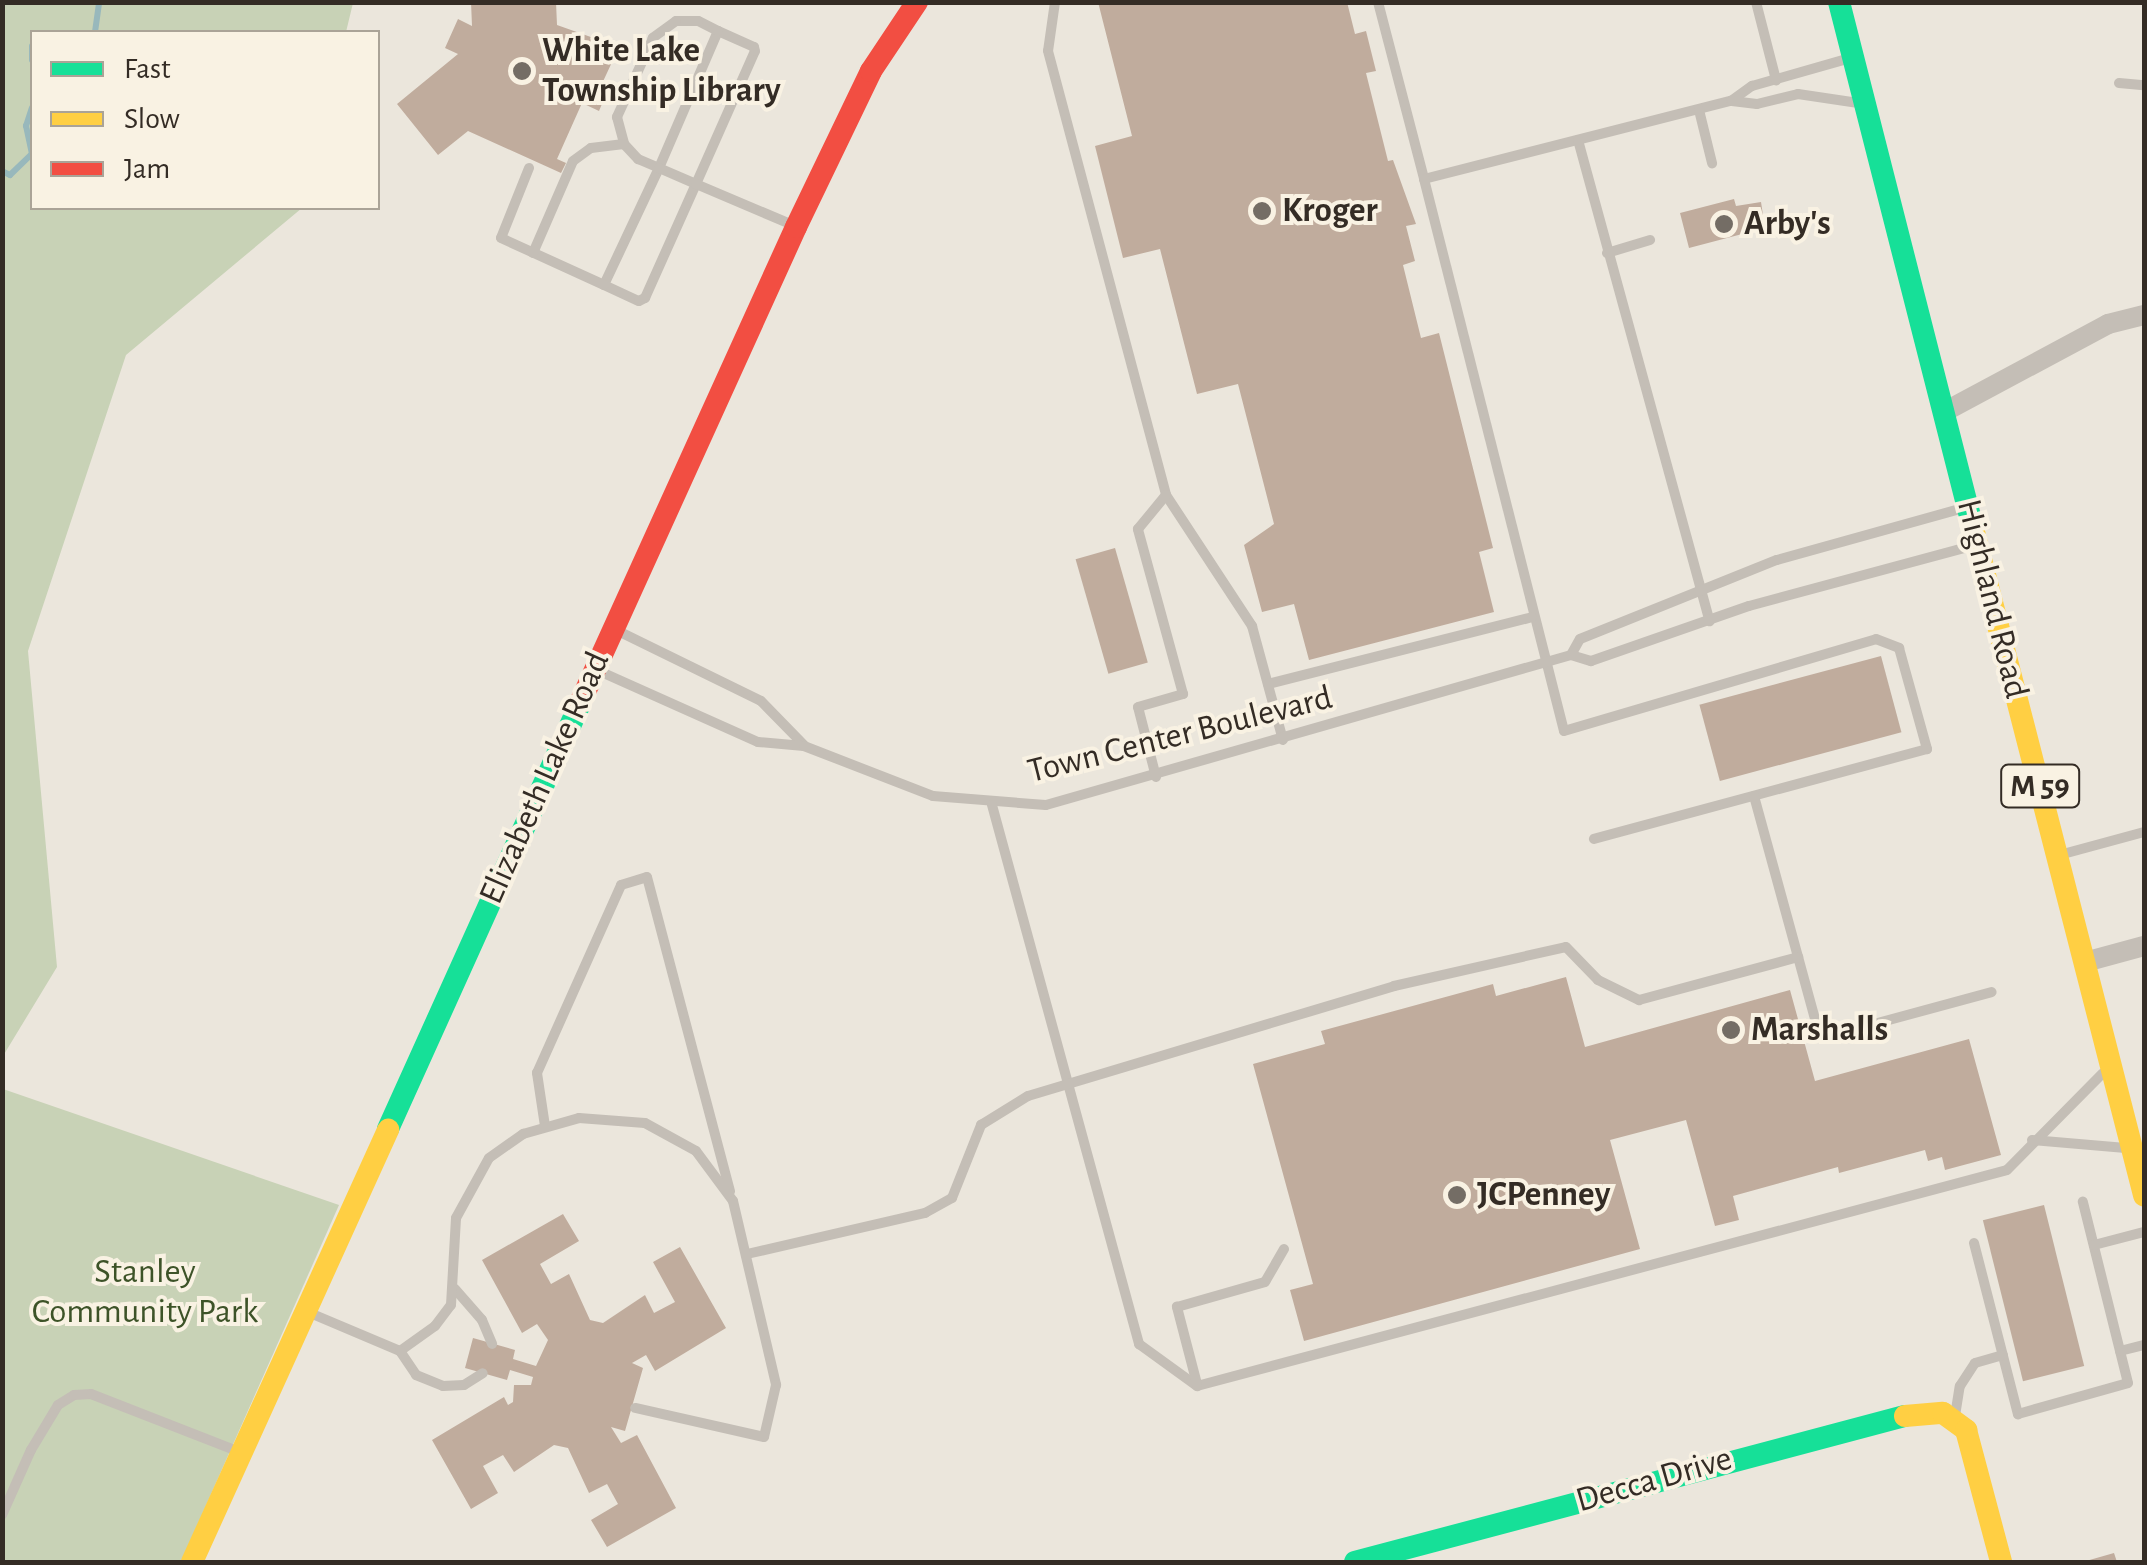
<!DOCTYPE html>
<style>
body{margin:0}
#map{position:relative;width:2147px;height:1565px;overflow:hidden;background:#ebe6dc;font-family:"Alegreya Sans",sans-serif}
div>[style]{position:absolute}
[style*='--x']{left:calc(var(--x)*1px);top:calc(var(--y)*1px);width:calc(var(--w)*1px);rotate:calc(var(--a)*1deg)}
.green>*{inset:0;background:#c8d2b6}
.stream>*{height:6px;margin:-3px;padding:0 3px;transform-origin:3px;border-radius:3px;background:#98b8bc}
.building>*{inset:0;background:#c0ac9d;transform-origin:0 0}
.lane>*{height:10px;margin:-5px;padding:0 5px;transform-origin:5px;border-radius:5px;background:#c4beb6}
.street>*{height:20px;margin:-10px;padding:0 10px;transform-origin:10px;border-radius:10px;background:#c4beb6}
.fast>*{height:22px;margin:-11px;padding:0 11px;transform-origin:11px;border-radius:11px;background:#16e098}
.slow>*{height:22px;margin:-11px;padding:0 11px;transform-origin:11px;border-radius:11px;background:#ffcf43}
.jam>*{height:22px;margin:-11px;padding:0 11px;transform-origin:11px;border-radius:11px;background:#f24e42}
.dots>*{width:28px;height:28px;translate:-50% -50%;box-sizing:border-box;border:5px solid #f9f2e3;border-radius:50%}
span{translate:-50% -50%;white-space:nowrap;text-align:center;line-height:1.15;-webkit-text-stroke:8px #f9f2e3;paint-order:stroke}
.shield-label span{padding:2px 8px;background:#f9f2e3;border:2px solid;border-radius:8px;-webkit-text-stroke-width:0}
.shield-label{font-size:32px;color:#342c25;font-weight:700}
.poi-label{font-size:35px;color:#342c25;font-weight:700}
.left{translate:0 -50%;text-align:left}
.street-label{font-size:35px;color:#342c25}
.park-label{font-size:35px;color:#3d5328}
.frame{position:absolute;inset:0;border:5px solid #342c25;pointer-events:none}
.legend{position:absolute;left:30px;top:30px;width:350px;height:180px;box-sizing:border-box;background:#f9f2e3;border:2px solid #aaa397;margin:0;padding:12px 18px;list-style:none;font-size:30px;color:#342c25}
.legend li{display:flex;align-items:center;gap:20px;height:50px}
.legend b{width:50px;border:2px solid #aaa397}
</style>
<div id="map">
<div class="green">
<div style="clip-path:polygon(3px 2px,353px 3px,346px 32px,32px 32px,32px 208px,302px 208px,126px 355px,28px 651px,57px 967px,3px 1056px)"></div>
<div style="clip-path:polygon(3px 1089px,339px 1205px,181px 1562px,3px 1562px)"></div>
</div>
<div class="stream">
<div style="--x:95;--y:32;--w:30;--a:-82"></div>
<div style="--x:32;--y:46;--w:14;--a:90"></div>
<div style="--x:2;--y:171;--w:9;--a:27"></div>
<div style="--x:10;--y:175;--w:30;--a:-44"></div>
<div style="--x:32;--y:154;--w:29;--a:-102"></div>
<div style="--x:26;--y:126;--w:19;--a:-72"></div>
</div>
<div class="building">
<div style="clip-path:polygon(471px 2px,556px 2px,557px 25px,619px 47px,600px 88px,607px 92px,599px 111px,582px 103px,557px 159px,566px 163px,561px 173px,468px 131px,438px 155px,397px 104px,458px 54px,445px 48px,458px 19px,472px 26px)"></div>
<div style="clip-path:polygon(1098px 2px,1347px 2px,1355px 34px,1366px 31px,1376px 71px,1366px 73px,1388px 161px,1393px 160px,1416px 224px,1406px 226px,1415px 261px,1403px 265px,1421px 338px,1439px 333px,1493px 548px,1479px 552px,1494px 612px,1309px 660px,1294px 604px,1262px 612px,1244px 545px,1274px 524px,1238px 384px,1197px 394px,1160px 249px,1123px 258px,1095px 146px,1132px 136px)"></div>
<div style="clip-path:polygon(1734px 199px,1736px 206px,1761px 202px,1765px 228px,1689px 248px,1680px 213px)"></div>
<div style="left:1115px;top:548px;width:119px;height:41px;rotate:74deg"></div>
<div style="left:1881px;top:656px;width:79px;height:188px;rotate:75deg"></div>
<div style="clip-path:polygon(1566px 977px,1585px 1047px,1790px 990px,1815px 1081px,1969px 1039px,2001px 1155px,1945px 1170px,1942px 1157px,1928px 1161px,1925px 1150px,1839px 1173px,1838px 1167px,1733px 1196px,1739px 1220px,1715px 1226px,1686px 1120px,1610px 1140px,1640px 1249px,1304px 1341px,1290px 1290px,1313px 1284px,1253px 1064px,1325px 1044px,1321px 1031px,1493px 984px,1496px 996px)"></div>
<div style="left:2044px;top:1205px;width:166px;height:63px;rotate:76deg"></div>
<div style="clip-path:polygon(563px 1214px,579px 1241px,540px 1264px,551px 1284px,569px 1274px,590px 1320px,603px 1323px,645px 1295px,654px 1313px,675px 1302px,653px 1262px,680px 1247px,726px 1328px,655px 1371px,646px 1355px,632px 1363px,643px 1368px,625px 1431px,611px 1427px,621px 1443px,637px 1435px,676px 1508px,607px 1547px,591px 1520px,618px 1504px,607px 1484px,589px 1493px,568px 1448px,554px 1445px,514px 1472px,503px 1455px,483px 1466px,498px 1493px,471px 1509px,432px 1440px,504px 1397px,508px 1405px,513px 1402px,514px 1385px,531px 1385px,533px 1377px,510px 1370px,507px 1380px,465px 1368px,473px 1338px,515px 1350px,513px 1359px,536px 1366px,548px 1340px,537px 1324px,522px 1333px,482px 1260px)"></div>
<div style="clip-path:polygon(2114px 1553px,2117px 1562px,2086px 1562px,2086px 1561px)"></div>
</div>
<div class="lane">
<div style="--x:1055;--y:2;--w:49;--a:98.1"></div>
<div style="--x:1048;--y:51;--w:459;--a:75.1"></div>
<div style="--x:1166;--y:495;--w:157;--a:56.7"></div>
<div style="--x:1252;--y:626;--w:118;--a:74.8"></div>
<div style="--x:1378;--y:2;--w:183;--a:75.4"></div>
<div style="--x:1424;--y:179;--w:317;--a:-14.3"></div>
<div style="--x:1731;--y:101;--w:26;--a:-36"></div>
<div style="--x:1752;--y:86;--w:99;--a:-15.9"></div>
<div style="--x:1756;--y:2;--w:81;--a:75.6"></div>
<div style="--x:718;--y:31;--w:149;--a:113.3"></div>
<div style="--x:659;--y:168;--w:129;--a:115.2"></div>
<div style="--x:604;--y:285;--w:38;--a:25"></div>
<div style="--x:639;--y:301;--w:7;--a:-27"></div>
<div style="--x:645;--y:298;--w:125;--a:-65.9"></div>
<div style="--x:696;--y:184;--w:145;--a:-66.1"></div>
<div style="--x:755;--y:51;--w:4;--a:-104"></div>
<div style="--x:754;--y:47;--w:39;--a:-156"></div>
<div style="--x:718;--y:31;--w:22;--a:-153"></div>
<div style="--x:698;--y:21;--w:22;--a:180"></div>
<div style="--x:676;--y:21;--w:29;--a:144"></div>
<div style="--x:653;--y:38;--w:87;--a:114.5"></div>
<div style="--x:617;--y:117;--w:28;--a:75"></div>
<div style="--x:624;--y:144;--w:21;--a:47"></div>
<div style="--x:638;--y:159;--w:23;--a:23"></div>
<div style="--x:659;--y:168;--w:40;--a:23.4"></div>
<div style="--x:696;--y:184;--w:108;--a:23"></div>
<div style="--x:2119;--y:83;--w:25;--a:5"></div>
<div style="--x:1732;--y:101;--w:25;--a:7"></div>
<div style="--x:1757;--y:104;--w:42;--a:-13.7"></div>
<div style="--x:1798;--y:94;--w:61;--a:8.5"></div>
<div style="--x:1699;--y:110;--w:55;--a:76.2"></div>
<div style="--x:1578;--y:140;--w:499;--a:74.7"></div>
<div style="--x:529;--y:168;--w:75;--a:111.8"></div>
<div style="--x:501;--y:238;--w:113;--a:24.5"></div>
<div style="--x:1424;--y:179;--w:569;--a:75.77"></div>
<div style="--x:1564;--y:731;--w:325;--a:-16.4"></div>
<div style="--x:1876;--y:639;--w:25;--a:21"></div>
<div style="--x:1899;--y:648;--w:105;--a:74.5"></div>
<div style="--x:1927;--y:749;--w:345;--a:164.9"></div>
<div style="--x:533;--y:253;--w:100;--a:-66.5"></div>
<div style="--x:573;--y:161;--w:22;--a:-36"></div>
<div style="--x:591;--y:148;--w:33;--a:-7"></div>
<div style="--x:1607;--y:253;--w:45;--a:-16.8"></div>
<div style="--x:616;--y:630;--w:161;--a:26.1"></div>
<div style="--x:761;--y:701;--w:62;--a:45.7"></div>
<div style="--x:1571;--y:655;--w:18;--a:-61"></div>
<div style="--x:1580;--y:639;--w:212;--a:-21.9"></div>
<div style="--x:1777;--y:560;--w:193;--a:-15.6"></div>
<div style="--x:599;--y:671;--w:174;--a:24.1"></div>
<div style="--x:758;--y:742;--w:46;--a:5"></div>
<div style="--x:804;--y:746;--w:138;--a:21.2"></div>
<div style="--x:933;--y:796;--w:113;--a:4.6"></div>
<div style="--x:1046;--y:805;--w:546;--a:-15.95"></div>
<div style="--x:1571;--y:655;--w:21;--a:17"></div>
<div style="--x:1591;--y:661;--w:167;--a:-19.2"></div>
<div style="--x:1749;--y:606;--w:231;--a:-15.1"></div>
<div style="--x:1268;--y:684;--w:272;--a:-14.2"></div>
<div style="--x:1156;--y:777;--w:72;--a:-104.4"></div>
<div style="--x:1138;--y:707;--w:47;--a:-16.1"></div>
<div style="--x:1183;--y:694;--w:171;--a:-105.3"></div>
<div style="--x:1138;--y:529;--w:44;--a:-50.5"></div>
<div style="--x:1754;--y:796;--w:234;--a:74.7"></div>
<div style="--x:1816;--y:1022;--w:27;--a:24"></div>
<div style="--x:1841;--y:1033;--w:156;--a:-15.2"></div>
<div style="--x:992;--y:805;--w:559;--a:74.74"></div>
<div style="--x:1139;--y:1344;--w:72;--a:35.9"></div>
<div style="--x:1197;--y:1386;--w:838;--a:-14.93"></div>
<div style="--x:2007;--y:1170;--w:136;--a:-45.3"></div>
<div style="--x:2063;--y:854;--w:84;--a:-15.2"></div>
<div style="--x:545;--y:1126;--w:54;--a:-98.6"></div>
<div style="--x:537;--y:1073;--w:206;--a:-65.9"></div>
<div style="--x:621;--y:885;--w:27;--a:-17"></div>
<div style="--x:647;--y:877;--w:325;--a:75.2"></div>
<div style="--x:2032;--y:1140;--w:94;--a:4.9"></div>
<div style="--x:1974;--y:1243;--w:177;--a:75.6"></div>
<div style="--x:2018;--y:1414;--w:114;--a:-15.7"></div>
<div style="--x:2128;--y:1383;--w:187;--a:-104"></div>
<div style="--x:2094;--y:1245;--w:52;--a:-14.6"></div>
<div style="--x:747;--y:1254;--w:183;--a:-13"></div>
<div style="--x:925;--y:1213;--w:31;--a:-29"></div>
<div style="--x:952;--y:1198;--w:79;--a:-68.3"></div>
<div style="--x:981;--y:1125;--w:55;--a:-31.7"></div>
<div style="--x:1028;--y:1096;--w:382;--a:-16.7"></div>
<div style="--x:1394;--y:986;--w:176;--a:-12.8"></div>
<div style="--x:1566;--y:947;--w:46;--a:45.9"></div>
<div style="--x:1598;--y:980;--w:46;--a:26"></div>
<div style="--x:1639;--y:1000;--w:165;--a:-15.1"></div>
<div style="--x:455;--y:1289;--w:41;--a:48.9"></div>
<div style="--x:482;--y:1320;--w:26;--a:67"></div>
<div style="--x:310;--y:1313;--w:98;--a:22.9"></div>
<div style="--x:400;--y:1351;--w:43;--a:-35.5"></div>
<div style="--x:435;--y:1326;--w:26;--a:-53"></div>
<div style="--x:451;--y:1305;--w:87;--a:-86.7"></div>
<div style="--x:456;--y:1218;--w:68;--a:-61.2"></div>
<div style="--x:489;--y:1158;--w:42;--a:-35.2"></div>
<div style="--x:523;--y:1134;--w:58;--a:-15.9"></div>
<div style="--x:579;--y:1118;--w:66;--a:4.3"></div>
<div style="--x:645;--y:1123;--w:58;--a:28.8"></div>
<div style="--x:696;--y:1151;--w:62;--a:53.5"></div>
<div style="--x:733;--y:1201;--w:189;--a:76.8"></div>
<div style="--x:776;--y:1385;--w:53;--a:103"></div>
<div style="--x:764;--y:1437;--w:132;--a:-167.3"></div>
<div style="--x:400;--y:1351;--w:29;--a:56"></div>
<div style="--x:416;--y:1375;--w:29;--a:22"></div>
<div style="--x:443;--y:1386;--w:21;--a:-3"></div>
<div style="--x:464;--y:1385;--w:22;--a:-32"></div>
<div style="--x:2120;--y:1351;--w:25;--a:-14"></div>
<div style="--x:1197;--y:1384;--w:80;--a:-104.6"></div>
<div style="--x:1177;--y:1307;--w:91;--a:-15.9"></div>
<div style="--x:1265;--y:1282;--w:38;--a:-60"></div>
<div style="--x:1955;--y:1416;--w:30;--a:-81"></div>
<div style="--x:1960;--y:1386;--w:27;--a:-57"></div>
<div style="--x:1975;--y:1363;--w:29;--a:-16"></div>
<div style="--x:2;--y:1515;--w:71;--a:-66"></div>
<div style="--x:31;--y:1450;--w:52;--a:-59"></div>
<div style="--x:58;--y:1405;--w:19;--a:-32"></div>
<div style="--x:74;--y:1395;--w:17;--a:-3"></div>
<div style="--x:91;--y:1394;--w:160;--a:21.3"></div>
</div>
<div class="street">
<div style="--x:1944;--y:412;--w:186;--a:-28.2"></div>
<div style="--x:2108;--y:324;--w:37;--a:-14"></div>
<div style="--x:2085;--y:962;--w:61;--a:-15.2"></div>
</div>
<div class="fast">
<div style="--x:1839;--y:2;--w:543;--a:75.71"></div>
<div style="--x:388;--y:1129;--w:467;--a:-65.7"></div>
<div style="--x:1355;--y:1562;--w:569;--a:-14.87"></div>
</div>
<div class="slow">
<div style="--x:1973;--y:528;--w:689;--a:75.62"></div>
<div style="--x:1905;--y:1416;--w:38;--a:-5"></div>
<div style="--x:1943;--y:1413;--w:29;--a:36"></div>
<div style="--x:1966;--y:1430;--w:137;--a:75.1"></div>
<div style="--x:192;--y:1562;--w:475;--a:-65.6"></div>
</div>
<div class="jam">
<div style="--x:580;--y:703;--w:523;--a:-65.59"></div>
<div style="--x:796;--y:227;--w:173;--a:-64.3"></div>
<div style="--x:871;--y:71;--w:83;--a:-56.3"></div>
</div>
<div class="dots">
<div style="left:522px;top:71px;background:#746d65"></div>
<div style="left:1262px;top:211px;background:#746d65"></div>
<div style="left:1724px;top:224px;background:#746d65"></div>
<div style="left:1731px;top:1030px;background:#746d65"></div>
<div style="left:1457px;top:1195px;background:#746d65"></div>
</div>
<div class="shield-label">
<span style="left:2040px;top:786px">M 59</span>
</div>
<div class="poi-label">
<span class="left" style="left:542px;top:71px">White Lake<br>Township Library</span>
<span class="left" style="left:1282px;top:211px">Kroger</span>
<span class="left" style="left:1744px;top:224px">Arby's</span>
<span class="left" style="left:1751px;top:1030px">Marshalls</span>
<span class="left" style="left:1477px;top:1195px">JCPenney</span>
</div>
<div class="street-label">
<span style="left:1992px;top:599px;rotate:76deg">Highland Road</span>
<span style="left:1180px;top:735px;rotate:-14deg">Town Center Boulevard</span>
<span style="left:545px;top:778px;rotate:-66deg">Elizabeth Lake Road</span>
<span style="left:1654px;top:1480px;rotate:-16deg">Decca Drive</span>
</div>
<div class="park-label">
<span style="left:145px;top:1292px">Stanley<br>Community Park</span>
</div>
<div class="frame"></div>
<ul class="legend">
<li><b style="height:12px;background:#16e098"></b>Fast</li>
<li><b style="height:12px;background:#ffcf43"></b>Slow</li>
<li><b style="height:12px;background:#f24e42"></b>Jam</li>
</ul>
</div>
